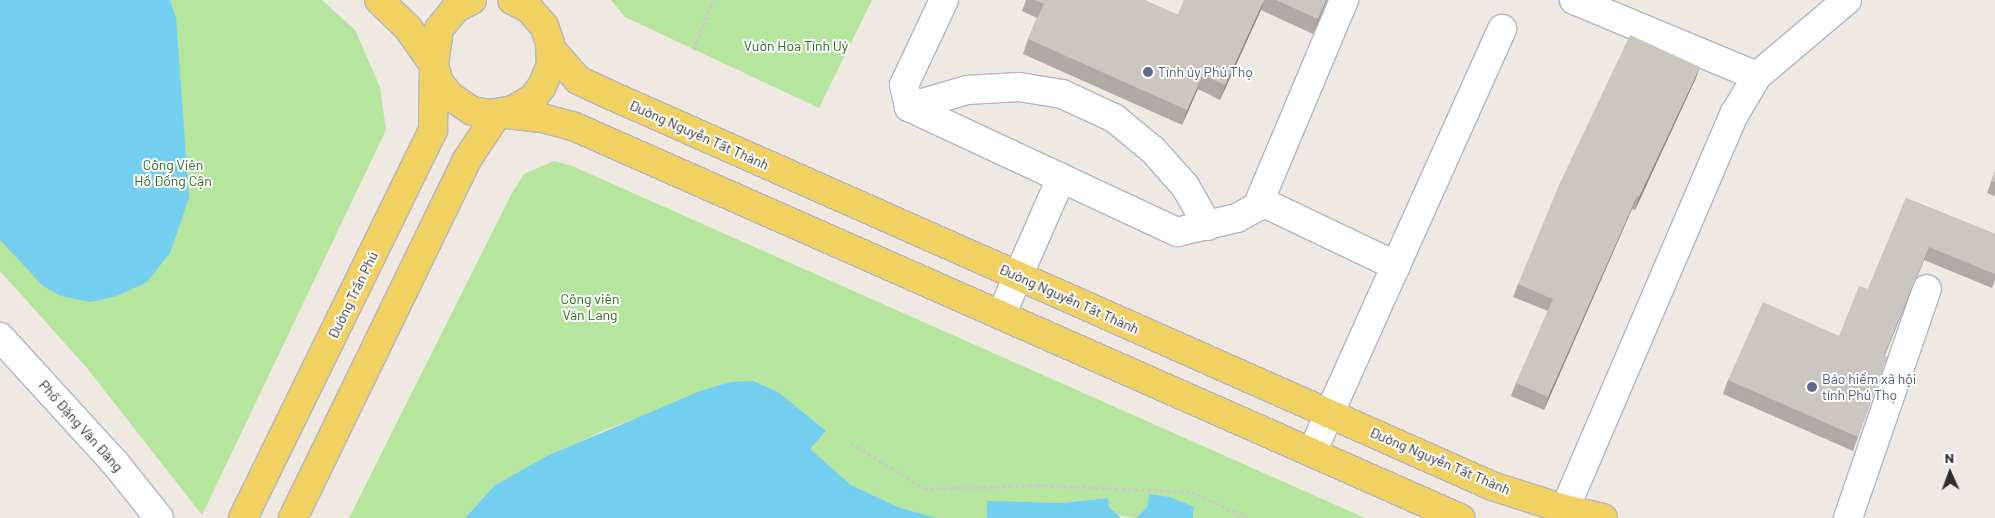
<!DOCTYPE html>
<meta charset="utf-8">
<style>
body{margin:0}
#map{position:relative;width:1995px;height:518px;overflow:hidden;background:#efe9e1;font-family:Barlow,sans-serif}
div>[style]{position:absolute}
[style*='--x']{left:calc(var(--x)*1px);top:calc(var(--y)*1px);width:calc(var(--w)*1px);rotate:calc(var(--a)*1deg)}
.green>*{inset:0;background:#b6e59e}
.water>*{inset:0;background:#75cff0}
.path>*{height:3px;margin-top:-1.5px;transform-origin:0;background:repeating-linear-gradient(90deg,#c9c9c9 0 4px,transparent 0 6.5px)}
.roads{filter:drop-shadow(1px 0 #b4b7c1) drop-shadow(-1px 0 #b4b7c1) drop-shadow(0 1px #b4b7c1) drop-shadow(0 -1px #b4b7c1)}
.minor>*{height:28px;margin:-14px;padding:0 14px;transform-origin:14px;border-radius:14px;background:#fff}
.major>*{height:28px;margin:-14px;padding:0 14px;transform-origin:14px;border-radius:14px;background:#f2d163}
.wall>*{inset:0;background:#afaba4}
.shaded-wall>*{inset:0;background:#8e8b86}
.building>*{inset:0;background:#cbc7bf}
.dots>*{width:14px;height:14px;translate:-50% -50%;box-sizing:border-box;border:2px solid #fff;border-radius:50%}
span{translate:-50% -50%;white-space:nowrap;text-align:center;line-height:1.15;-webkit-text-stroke:4px #fff;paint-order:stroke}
.park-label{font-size:14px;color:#2c6e1b}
.service-label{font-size:14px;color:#4e5e75}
.left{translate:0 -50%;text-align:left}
.street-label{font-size:14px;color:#2e2e2e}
.north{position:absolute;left:1925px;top:448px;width:50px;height:50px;-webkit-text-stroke:4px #fff;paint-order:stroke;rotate:358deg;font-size:14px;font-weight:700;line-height:20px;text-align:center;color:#2e2e2e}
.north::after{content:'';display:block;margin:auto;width:18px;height:22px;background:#2e2e2e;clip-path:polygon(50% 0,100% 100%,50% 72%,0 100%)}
</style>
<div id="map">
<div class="green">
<div style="clip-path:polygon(0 0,322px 0,355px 30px,380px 87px,386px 130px,202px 515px,87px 368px,0 271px)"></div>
<div style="clip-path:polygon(611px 0,872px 0,819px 108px,625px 17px)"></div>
<div style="clip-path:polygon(554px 161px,572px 166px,1365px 518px,1193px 518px,1194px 507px,1149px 495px,1147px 507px,1136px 518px,1116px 515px,1109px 507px,1108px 498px,1061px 503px,987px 502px,987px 518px,936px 518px,898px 507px,851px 485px,809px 449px,825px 431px,730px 382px,600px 432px,495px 485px,465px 518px,349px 518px,512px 193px,524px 174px)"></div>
</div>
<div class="water">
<div style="clip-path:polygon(0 0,170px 0,176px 17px,189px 198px,170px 253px,147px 282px,117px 296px,91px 302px,61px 296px,43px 286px,0 240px)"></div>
<div style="clip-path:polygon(753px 381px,778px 392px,826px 431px,810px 449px,851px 485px,898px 507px,936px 518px,465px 518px,495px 485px,547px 456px,698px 392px,730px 382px)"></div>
<div style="clip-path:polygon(1149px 494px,1170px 497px,1194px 507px,1193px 518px,1136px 518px,1147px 507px)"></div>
<div style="clip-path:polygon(1108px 498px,1109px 507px,1121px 518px,987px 518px,987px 501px,1061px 503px)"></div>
</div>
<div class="path">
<div style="--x:694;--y:50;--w:53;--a:-69.2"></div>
<div style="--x:851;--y:443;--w:86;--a:32.2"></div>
<div style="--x:924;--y:489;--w:113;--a:-2"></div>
<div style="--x:1037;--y:485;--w:154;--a:2.6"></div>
<div style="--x:1191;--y:492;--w:64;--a:24.1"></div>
</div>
<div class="roads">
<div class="minor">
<div style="--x:944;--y:0;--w:94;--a:115.2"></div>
<div style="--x:904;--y:85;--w:23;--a:77"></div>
<div style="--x:909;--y:107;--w:296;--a:25"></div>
<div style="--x:1177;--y:232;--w:62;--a:-13.1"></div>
<div style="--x:1237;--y:218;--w:23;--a:-29"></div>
<div style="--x:1257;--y:207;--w:225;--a:-67.2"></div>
<div style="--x:1574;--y:0;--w:198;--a:22.6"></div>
<div style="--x:909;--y:107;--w:60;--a:-16.3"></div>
<div style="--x:967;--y:90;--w:52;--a:-3.3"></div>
<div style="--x:1019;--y:87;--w:44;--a:9.2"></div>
<div style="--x:1062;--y:94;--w:57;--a:24.8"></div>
<div style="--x:1114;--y:118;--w:50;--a:39.4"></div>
<div style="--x:1153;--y:150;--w:48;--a:48.4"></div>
<div style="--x:1185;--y:186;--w:46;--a:60.1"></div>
<div style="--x:1260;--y:201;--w:151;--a:25.5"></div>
<div style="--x:1001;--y:315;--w:150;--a:-66.3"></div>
<div style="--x:0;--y:337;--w:171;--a:47.6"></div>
<div style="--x:115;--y:463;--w:70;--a:51.3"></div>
<div style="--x:1312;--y:452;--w:464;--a:-65.8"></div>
<div style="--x:1561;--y:518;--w:441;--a:-66.8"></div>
<div style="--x:1735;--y:113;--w:43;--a:-59.3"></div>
<div style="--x:1757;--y:76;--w:118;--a:-40.2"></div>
<div style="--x:1848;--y:518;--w:242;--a:-71"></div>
</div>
<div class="major">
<div style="--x:472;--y:0;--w:18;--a:153"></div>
<div style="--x:456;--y:8;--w:27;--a:129"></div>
<div style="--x:439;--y:29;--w:36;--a:98"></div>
<div style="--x:434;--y:65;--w:18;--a:74"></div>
<div style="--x:439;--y:82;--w:18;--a:52"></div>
<div style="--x:450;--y:96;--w:27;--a:34"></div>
<div style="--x:472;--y:111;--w:18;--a:9"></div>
<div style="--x:490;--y:114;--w:23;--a:-10"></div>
<div style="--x:513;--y:110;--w:23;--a:-31"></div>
<div style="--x:533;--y:98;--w:15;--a:-53"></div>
<div style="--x:542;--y:86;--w:23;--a:-67"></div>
<div style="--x:551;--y:65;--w:22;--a:-93"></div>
<div style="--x:550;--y:43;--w:18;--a:-109"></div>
<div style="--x:544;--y:26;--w:23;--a:-131"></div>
<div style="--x:529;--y:9;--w:19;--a:-152"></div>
<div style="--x:551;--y:49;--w:41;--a:48.9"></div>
<div style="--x:578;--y:80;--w:33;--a:25"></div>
<div style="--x:608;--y:94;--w:967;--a:23.91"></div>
<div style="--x:1492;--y:486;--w:76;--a:17.7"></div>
<div style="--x:1564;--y:509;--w:40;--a:13"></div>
<div style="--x:243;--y:518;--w:432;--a:-63.9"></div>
<div style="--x:433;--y:130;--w:65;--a:-89.1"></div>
<div style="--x:434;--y:65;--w:45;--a:-125.1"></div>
<div style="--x:408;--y:28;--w:40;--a:-136"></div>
<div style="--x:293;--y:518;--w:397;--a:-64.1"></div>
<div style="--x:466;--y:161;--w:58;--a:-56.3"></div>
<div style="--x:498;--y:113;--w:44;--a:6.5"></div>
<div style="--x:542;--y:118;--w:34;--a:15"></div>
<div style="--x:575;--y:127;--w:968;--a:23.84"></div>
</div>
</div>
<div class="wall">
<div style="clip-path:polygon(1026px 0,1144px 0,1178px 15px,1184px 0,1327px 0,1313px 34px,1261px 10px,1220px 100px,1198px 89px,1182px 125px,1023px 54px,1028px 39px,1037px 18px,1022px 11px)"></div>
<div style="clip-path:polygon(1700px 67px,1695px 80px,1635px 210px,1632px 209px,1544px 410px,1511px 396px,1516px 383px,1548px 311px,1513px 297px,1518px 284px)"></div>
<div style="clip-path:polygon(1995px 171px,1995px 196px,1987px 193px)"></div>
<div style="clip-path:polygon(1906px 198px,1995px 234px,1995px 280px,1992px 288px,1924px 260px,1884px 356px,1887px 357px,1853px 451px,1723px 394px,1728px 380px,1839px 336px,1868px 289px)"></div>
</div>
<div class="shaded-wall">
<div style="clip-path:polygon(1264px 0,1261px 10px,1220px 100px,1225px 85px)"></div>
<div style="clip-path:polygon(1326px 0,1327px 0,1313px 34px,1318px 19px)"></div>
<div style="clip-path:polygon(1700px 67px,1695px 80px,1635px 210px,1639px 197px)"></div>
<div style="clip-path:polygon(1203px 75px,1198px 89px,1182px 125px,1187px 110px)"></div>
<div style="clip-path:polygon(1637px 196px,1632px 209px,1544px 410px,1548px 397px)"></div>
<div style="clip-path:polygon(1929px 247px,1924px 260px,1879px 369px,1884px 355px)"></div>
</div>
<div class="building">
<div style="clip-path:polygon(1034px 0,1144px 0,1178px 15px,1184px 0,1264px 0,1225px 85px,1203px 75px,1187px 110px,1028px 39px,1044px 4px)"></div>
<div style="clip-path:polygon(1276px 0,1326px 0,1318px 19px)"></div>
<div style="clip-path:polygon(1630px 35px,1700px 67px,1639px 197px,1637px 196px,1548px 397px,1516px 383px,1553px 299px,1518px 284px,1559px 185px)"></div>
<div style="clip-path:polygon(1995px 172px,1995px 182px,1992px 181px)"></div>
<div style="clip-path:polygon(1906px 198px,1995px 234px,1995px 274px,1929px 247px,1884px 355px,1887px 357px,1858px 437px,1728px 380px,1763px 302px,1839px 336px,1859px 286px,1868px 289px)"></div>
</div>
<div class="dots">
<div style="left:1148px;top:72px;background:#5c6f8a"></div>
<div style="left:1812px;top:387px;background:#5c6f8a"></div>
</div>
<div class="park-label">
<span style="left:796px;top:46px">Vườn Hoa Tỉnh Uỷ</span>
<span style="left:173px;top:173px">Công Viên<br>Hồ Đồng Cận</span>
<span style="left:590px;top:307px">Công viên<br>Văn Lang</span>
</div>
<div class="service-label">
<span class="left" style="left:1158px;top:72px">Tỉnh ủy Phú Thọ</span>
<span class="left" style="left:1822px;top:387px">Bảo hiểm xã hội<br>tỉnh Phú Thọ</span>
</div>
<div class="street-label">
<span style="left:699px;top:135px;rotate:24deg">Đường Nguyễn Tất Thành</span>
<span style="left:353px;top:295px;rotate:-64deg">Đường Trần Phú</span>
<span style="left:1069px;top:299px;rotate:24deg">Đường Nguyễn Tất Thành</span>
<span style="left:81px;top:426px;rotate:48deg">Phố Đặng Văn Đăng</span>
<span style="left:1440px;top:461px;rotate:23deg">Đường Nguyễn Tất Thành</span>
</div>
<div class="north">N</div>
</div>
